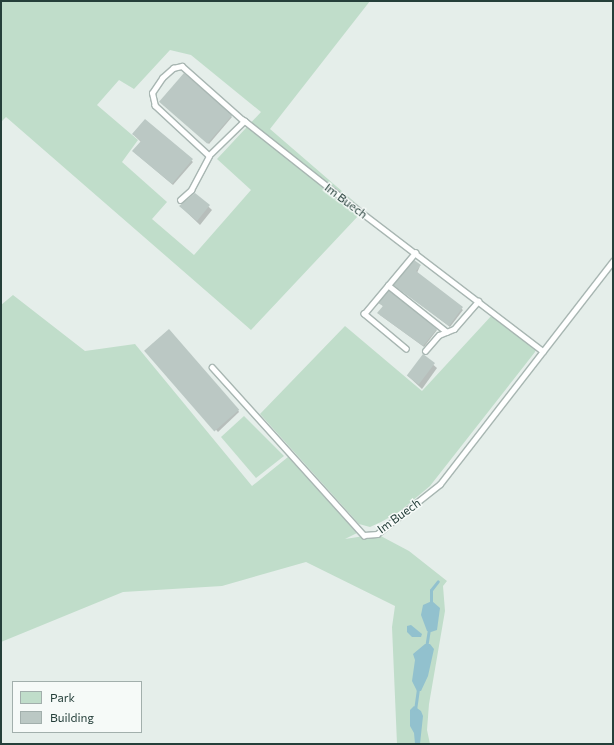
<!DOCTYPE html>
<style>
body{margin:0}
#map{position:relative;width:614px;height:745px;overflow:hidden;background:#e5eeea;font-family:Commissioner,sans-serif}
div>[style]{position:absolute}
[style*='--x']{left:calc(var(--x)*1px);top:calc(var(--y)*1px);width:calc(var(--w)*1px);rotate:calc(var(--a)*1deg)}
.green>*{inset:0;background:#c0ddca}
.water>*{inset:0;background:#92c1ce}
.shadow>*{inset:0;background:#0003}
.stream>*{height:3px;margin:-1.5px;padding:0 1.5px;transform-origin:1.5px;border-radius:1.5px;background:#92c1ce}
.building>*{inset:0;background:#bbc8c4;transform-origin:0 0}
.roads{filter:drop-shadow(1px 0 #a8b6b2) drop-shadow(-1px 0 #a8b6b2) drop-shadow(0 1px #a8b6b2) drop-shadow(0 -1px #a8b6b2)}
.lane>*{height:4.5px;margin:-2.25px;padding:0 2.25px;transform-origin:2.25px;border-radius:2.25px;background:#fff}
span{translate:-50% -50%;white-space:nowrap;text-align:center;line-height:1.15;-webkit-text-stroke:3px #f6faf8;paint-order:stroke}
.street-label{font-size:12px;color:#253f3a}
.frame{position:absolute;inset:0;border:2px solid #253f3a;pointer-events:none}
.legend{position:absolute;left:12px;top:681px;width:130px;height:52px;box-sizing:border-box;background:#f6faf8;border:1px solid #a2afac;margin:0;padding:5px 7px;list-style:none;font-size:12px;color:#253f3a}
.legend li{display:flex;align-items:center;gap:8px;height:20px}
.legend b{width:20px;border:1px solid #a2afac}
</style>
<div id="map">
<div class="green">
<div style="clip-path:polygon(evenodd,1px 1px,370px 1px,270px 129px,358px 205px,359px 215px,251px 330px,6px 117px,1px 122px,1px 1px,170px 50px,191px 55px,261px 112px,217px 159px,251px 190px,194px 255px,152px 219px,167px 202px,122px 162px,138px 140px,97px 105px,119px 80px,134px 89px,170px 50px)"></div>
<div style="clip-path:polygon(13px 295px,85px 351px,135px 344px,252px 486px,288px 457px,357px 533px,345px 539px,377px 534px,409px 551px,447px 581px,443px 586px,445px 611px,429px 704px,427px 730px,430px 744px,397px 744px,392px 627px,395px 606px,306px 562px,222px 586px,123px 592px,1px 642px,1px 305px)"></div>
<div style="clip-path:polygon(493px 314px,536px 348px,535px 352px,430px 486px,399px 512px,381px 522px,370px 527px,359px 524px,260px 414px,345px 326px,422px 391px)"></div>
<div style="clip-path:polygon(244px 416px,284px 456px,256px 478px,221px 437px)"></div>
</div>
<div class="water">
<div style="clip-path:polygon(432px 601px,440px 608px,437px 630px,431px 632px,427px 631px,421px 615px,423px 605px)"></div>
<div style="clip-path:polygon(411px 625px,422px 634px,421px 637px,412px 637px,407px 632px,407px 626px)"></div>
<div style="clip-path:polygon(425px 644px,430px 644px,434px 649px,428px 676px,421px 691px,417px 691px,412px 681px,415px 660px,413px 654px)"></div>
<div style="clip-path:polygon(414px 706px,421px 711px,423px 716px,420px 744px,415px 744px,414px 733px,410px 726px,410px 710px)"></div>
</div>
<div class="shadow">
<div style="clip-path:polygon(162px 103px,231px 116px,232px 117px,209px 144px)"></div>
<div style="clip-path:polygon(145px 120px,193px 162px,173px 185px,135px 153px,141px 142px,135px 136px)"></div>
<div style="clip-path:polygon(195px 194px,212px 210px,200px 225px,180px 206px)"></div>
<div style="clip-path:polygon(420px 266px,417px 273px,463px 310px,450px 327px,396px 286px)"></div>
<div style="clip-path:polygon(389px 292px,437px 330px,424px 347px,380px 315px,383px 306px,381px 304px)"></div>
<div style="clip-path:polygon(148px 353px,238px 410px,239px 412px,218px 432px)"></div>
<div style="clip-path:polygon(423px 356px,437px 368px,422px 389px,408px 376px)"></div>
</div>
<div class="stream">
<div style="--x:431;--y:604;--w:14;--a:-90"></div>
<div style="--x:431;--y:590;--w:11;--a:-52"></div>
<div style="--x:426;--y:648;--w:20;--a:-81"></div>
<div style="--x:415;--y:710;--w:22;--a:-82"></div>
</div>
<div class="building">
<div style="left:184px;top:73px;width:64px;height:38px;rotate:41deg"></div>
<div style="clip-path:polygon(145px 119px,193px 159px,172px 184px,132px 151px,141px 141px,132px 134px)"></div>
<div style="clip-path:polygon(195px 193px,210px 205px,197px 221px,179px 206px)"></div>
<div style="clip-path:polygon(414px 260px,421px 265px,416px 271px,463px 307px,449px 326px,393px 285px)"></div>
<div style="clip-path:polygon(389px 290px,437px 329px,423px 346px,377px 313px,383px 306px,378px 303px)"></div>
<div style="left:169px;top:329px;width:107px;height:33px;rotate:49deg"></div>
<div style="left:423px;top:354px;width:15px;height:27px;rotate:37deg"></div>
</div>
<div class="roads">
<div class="lane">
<div style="--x:245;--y:121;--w:50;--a:135.8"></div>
<div style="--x:209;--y:156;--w:74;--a:-137.2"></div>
<div style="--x:155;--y:106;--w:13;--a:-103"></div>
<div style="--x:152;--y:93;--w:18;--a:-56"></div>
<div style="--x:162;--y:78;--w:15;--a:-42"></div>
<div style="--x:173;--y:68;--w:9;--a:-13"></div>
<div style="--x:182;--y:66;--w:80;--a:41.5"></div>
<div style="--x:242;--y:119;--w:4;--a:34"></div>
<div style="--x:245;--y:121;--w:105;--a:38.4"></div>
<div style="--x:327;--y:186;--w:272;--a:37.4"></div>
<div style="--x:180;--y:200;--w:15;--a:-42"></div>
<div style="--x:191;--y:190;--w:38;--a:-62"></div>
<div style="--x:388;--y:285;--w:75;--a:38.5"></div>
<div style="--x:406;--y:349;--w:55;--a:-140.2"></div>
<div style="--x:364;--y:314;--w:80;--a:-50.1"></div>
<div style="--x:425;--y:351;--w:21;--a:-49"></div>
<div style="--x:439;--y:335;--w:16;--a:-22"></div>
<div style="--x:454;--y:329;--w:37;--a:-49"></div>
<div style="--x:212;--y:367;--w:227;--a:47.9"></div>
<div style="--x:364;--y:535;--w:13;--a:-4"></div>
<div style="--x:377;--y:534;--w:80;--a:-38.4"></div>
<div style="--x:440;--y:484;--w:282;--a:-52.2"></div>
</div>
</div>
<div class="street-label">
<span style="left:346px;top:201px;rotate:37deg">Im Buech</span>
<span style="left:399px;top:516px;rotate:-36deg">Im Buech</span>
</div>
<div class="frame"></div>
<ul class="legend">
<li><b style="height:11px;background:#c0ddca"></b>Park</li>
<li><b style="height:11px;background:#bbc8c4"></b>Building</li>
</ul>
</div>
